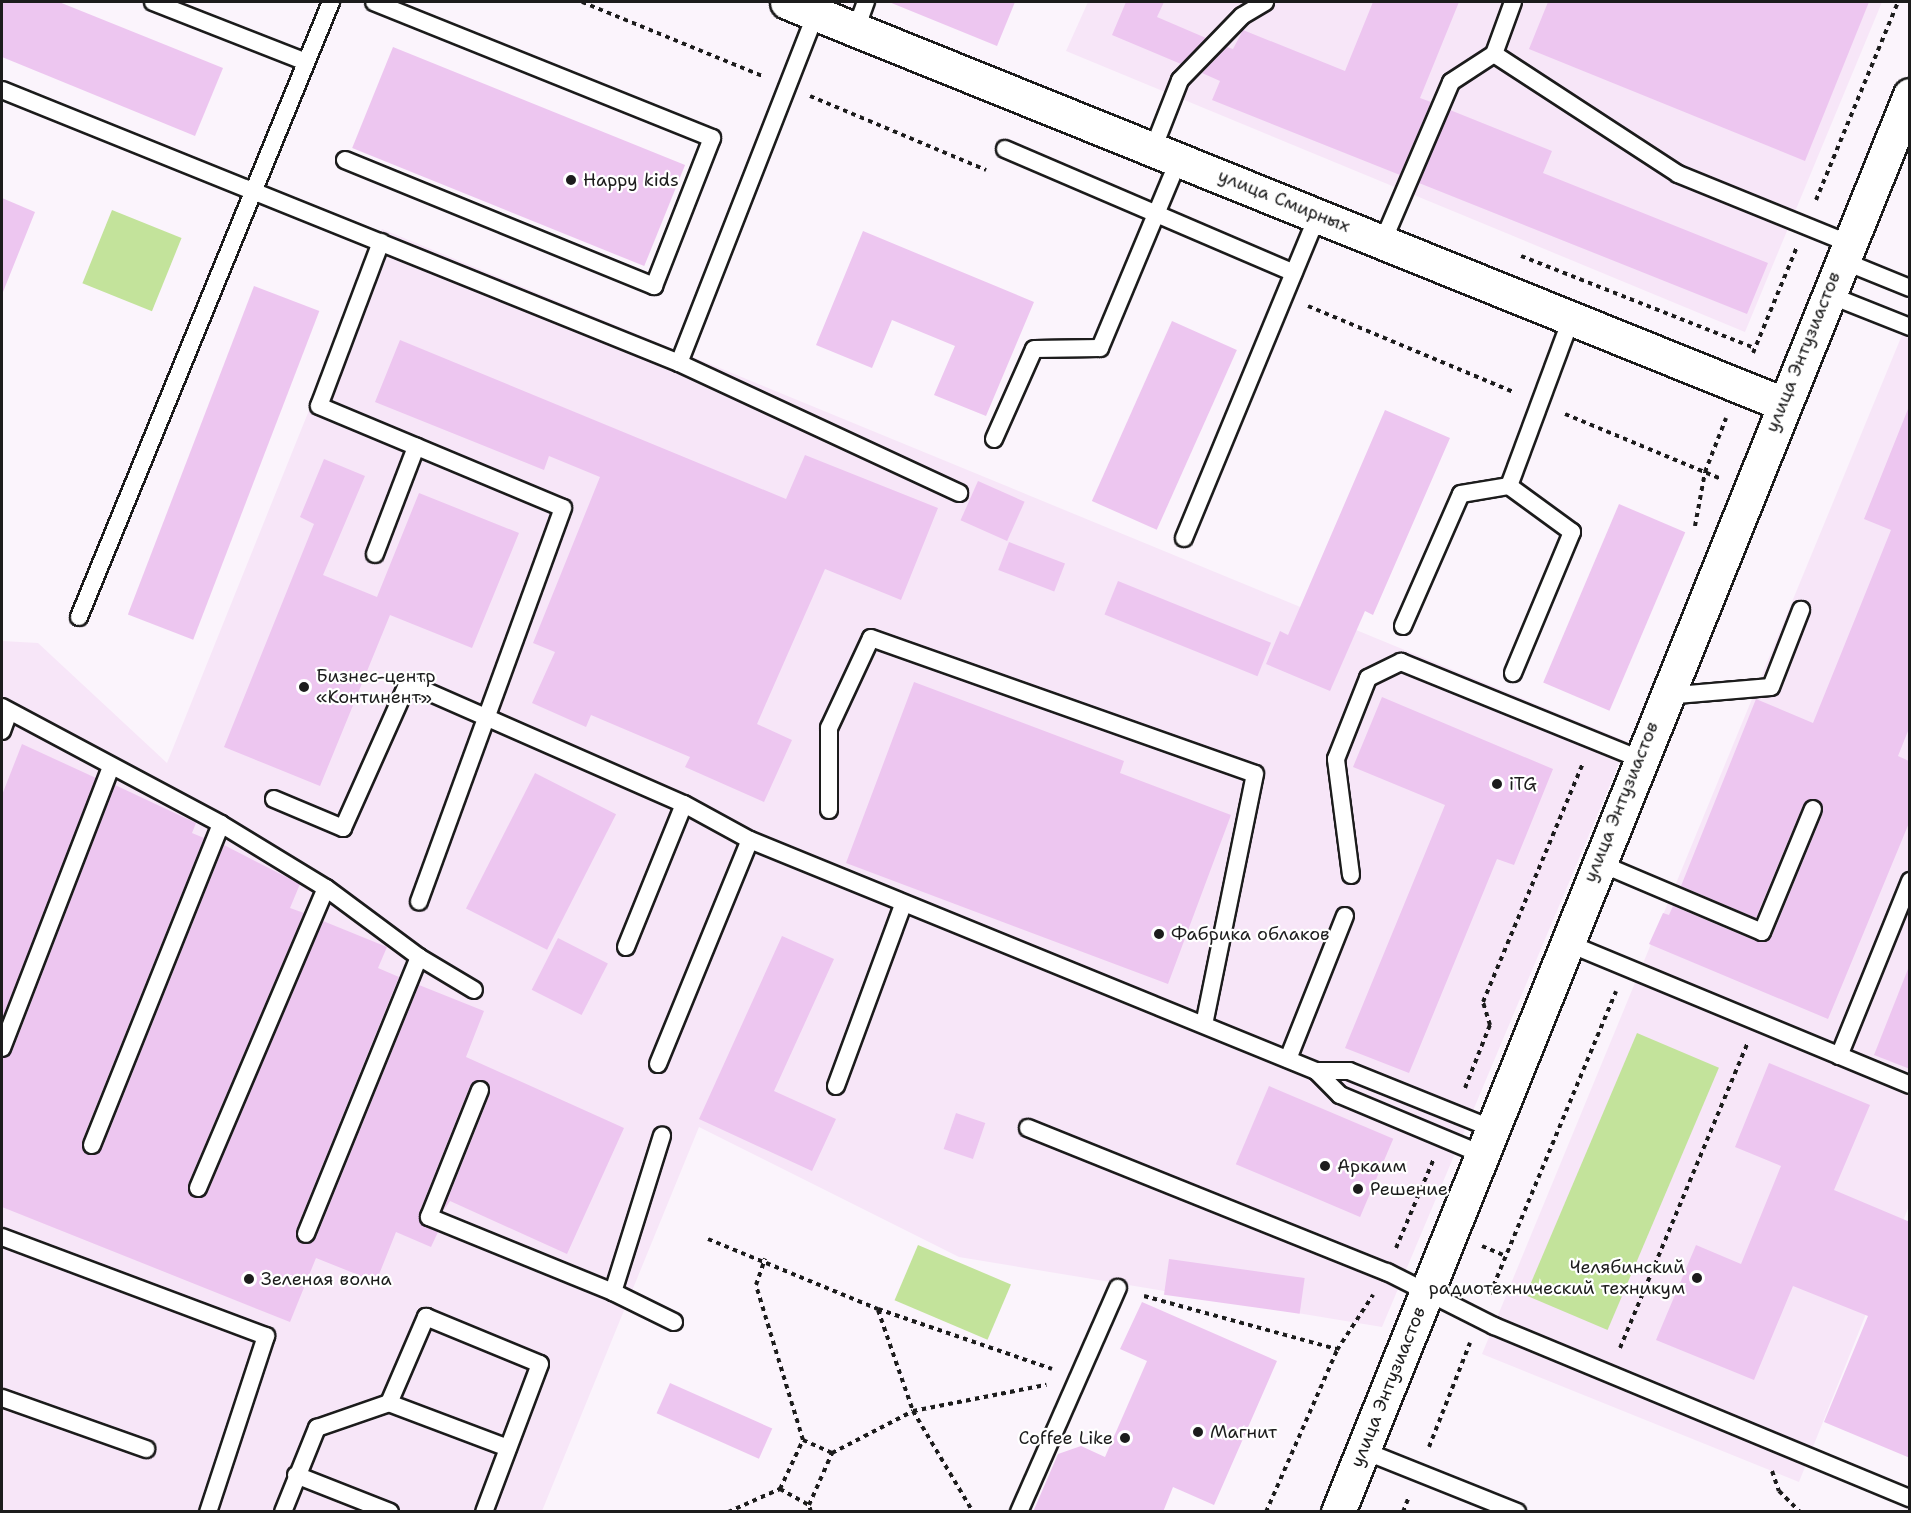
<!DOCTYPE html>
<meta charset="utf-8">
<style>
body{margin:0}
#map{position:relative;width:1911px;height:1513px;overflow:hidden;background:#fbf4fc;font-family:"Shantell Sans",sans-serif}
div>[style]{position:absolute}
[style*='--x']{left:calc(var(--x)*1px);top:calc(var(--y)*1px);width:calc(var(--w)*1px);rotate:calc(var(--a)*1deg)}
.built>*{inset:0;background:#f7e6f8}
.green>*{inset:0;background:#c3e39b;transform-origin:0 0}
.building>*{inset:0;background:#edc6f0;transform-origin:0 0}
.path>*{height:4px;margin-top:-2px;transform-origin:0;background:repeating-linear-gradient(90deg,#1c1c1c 0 4.5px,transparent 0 9px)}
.roads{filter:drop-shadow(2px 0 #1c1c1c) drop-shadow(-2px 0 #1c1c1c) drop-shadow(0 2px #1c1c1c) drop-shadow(0 -2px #1c1c1c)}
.lane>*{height:16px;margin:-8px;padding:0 8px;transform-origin:8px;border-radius:8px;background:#fff}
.street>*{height:33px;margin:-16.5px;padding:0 16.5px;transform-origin:16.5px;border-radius:16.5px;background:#fff}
.secondary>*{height:33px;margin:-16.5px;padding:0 16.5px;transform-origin:16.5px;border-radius:16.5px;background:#fff}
.dots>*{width:16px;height:16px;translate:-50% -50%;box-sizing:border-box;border:3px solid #fff;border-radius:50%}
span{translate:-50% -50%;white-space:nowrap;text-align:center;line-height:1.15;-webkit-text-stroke:4.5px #fff;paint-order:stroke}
.poi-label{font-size:18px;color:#1c1c1c}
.left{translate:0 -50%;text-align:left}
.right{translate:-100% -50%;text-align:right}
.street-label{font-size:18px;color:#1c1c1c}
.frame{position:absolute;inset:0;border:3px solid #1c1c1c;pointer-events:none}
</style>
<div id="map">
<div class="built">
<div style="clip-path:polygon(1088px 2px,1882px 2px,1745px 332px,1066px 51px)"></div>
<div style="clip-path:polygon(382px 229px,1628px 742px,1382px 1327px,959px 1257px,699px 1127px,542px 1511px,2px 1512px,2px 641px,38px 643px,167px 763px)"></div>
<div style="clip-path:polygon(1909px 318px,1909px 1206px,1799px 1482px,1482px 1354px)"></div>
</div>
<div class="green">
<div style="left:112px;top:210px;width:75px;height:79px;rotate:22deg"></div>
<div style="left:1637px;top:1033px;width:89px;height:285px;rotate:23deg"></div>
<div style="left:918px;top:1245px;width:101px;height:60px;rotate:23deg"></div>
</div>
<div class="building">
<div style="clip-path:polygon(2px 2px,59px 2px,223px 68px,195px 136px,2px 57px)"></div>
<div style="clip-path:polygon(889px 2px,1015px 2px,997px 46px)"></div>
<div style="clip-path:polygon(1126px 2px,1164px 2px,1157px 17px,1206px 38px,1181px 64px,1112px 35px)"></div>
<div style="clip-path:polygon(1373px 2px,1459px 2px,1420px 98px,1431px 102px,1400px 175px,1212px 100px,1220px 81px,1202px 73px,1227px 47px,1233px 49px,1243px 30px,1345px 71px)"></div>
<div style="clip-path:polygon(1548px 2px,1869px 2px,1805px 161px,1529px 49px)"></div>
<div style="left:393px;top:47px;width:315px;height:109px;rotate:22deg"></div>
<div style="clip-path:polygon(1450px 110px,1552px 151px,1543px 173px,1768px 263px,1747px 314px,1419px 183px)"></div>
<div style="clip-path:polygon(2px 198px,35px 212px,3px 292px,2px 292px)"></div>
<div style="clip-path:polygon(863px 231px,1034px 302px,986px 416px,934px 395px,955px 346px,892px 320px,872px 368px,816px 345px)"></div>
<div style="left:254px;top:286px;width:70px;height:352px;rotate:21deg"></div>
<div style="left:1172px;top:321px;width:71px;height:197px;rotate:24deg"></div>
<div style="clip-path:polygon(400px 340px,786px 499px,805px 455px,938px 508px,901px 600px,825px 569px,757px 724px,792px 740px,764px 802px,685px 767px,690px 757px,591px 715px,586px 727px,532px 703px,555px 652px,533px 643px,600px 477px,549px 456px,544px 470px,375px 402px)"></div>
<div style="clip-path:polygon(1908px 409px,1910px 726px,1898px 756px,1909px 761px,1909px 823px,1828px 1019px,1649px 944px,1663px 913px,1669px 915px,1673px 906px,1758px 942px,1772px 936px,1823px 813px,1818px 800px,1803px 805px,1756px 918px,1681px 886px,1756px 699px,1813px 723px,1891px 530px,1864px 519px)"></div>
<div style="clip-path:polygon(1385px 410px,1450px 438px,1373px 615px,1365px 611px,1330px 691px,1266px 664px,1280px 631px,1288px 635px)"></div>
<div style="clip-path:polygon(324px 459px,365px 476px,323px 575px,377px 597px,419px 493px,519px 533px,472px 648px,390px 615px,320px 786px,224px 747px,314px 524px,300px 517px)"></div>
<div style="left:978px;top:481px;width:51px;height:43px;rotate:24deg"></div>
<div style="left:1619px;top:504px;width:72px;height:194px;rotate:23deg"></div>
<div style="left:1009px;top:542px;width:60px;height:30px;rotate:21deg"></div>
<div style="left:1118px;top:581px;width:165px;height:36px;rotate:22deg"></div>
<div style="clip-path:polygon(914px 682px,1124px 761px,1120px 773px,1231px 815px,1168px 984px,846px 863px)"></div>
<div style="clip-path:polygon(1382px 697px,1553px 769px,1514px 865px,1497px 859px,1409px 1073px,1345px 1048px,1445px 805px,1353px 767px)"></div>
<div style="clip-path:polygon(22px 744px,96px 778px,2px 1020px,2px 795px)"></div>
<div style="left:535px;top:773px;width:91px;height:152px;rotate:27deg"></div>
<div style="clip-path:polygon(115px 785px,196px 823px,192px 833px,204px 838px,82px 1141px,84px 1152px,94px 1155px,102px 1149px,224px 845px,300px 884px,290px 908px,304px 913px,188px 1184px,190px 1195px,200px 1198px,208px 1192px,323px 921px,387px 947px,378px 968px,399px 977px,296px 1230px,297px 1240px,307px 1244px,316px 1238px,419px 985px,484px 1011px,466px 1057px,624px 1128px,567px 1254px,450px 1201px,443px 1211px,490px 1094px,489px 1084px,479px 1080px,470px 1086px,419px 1213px,421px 1224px,438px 1232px,431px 1247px,396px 1232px,376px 1282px,316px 1258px,290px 1322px,2px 1207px,2px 1058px,12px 1052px)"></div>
<div style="clip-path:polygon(782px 936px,834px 959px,774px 1091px,836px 1119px,812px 1171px,699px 1119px)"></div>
<div style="left:558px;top:938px;width:56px;height:58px;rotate:27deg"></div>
<div style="clip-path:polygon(1908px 969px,1910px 969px,1910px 1069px,1874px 1055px)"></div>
<div style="clip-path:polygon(1769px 1063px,1870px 1105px,1834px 1190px,1910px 1222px,1910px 1458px,1824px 1422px,1868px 1316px,1793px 1286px,1754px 1380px,1656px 1340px,1696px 1245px,1741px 1264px,1781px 1166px,1735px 1147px)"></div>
<div style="left:1269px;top:1086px;width:135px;height:85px;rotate:23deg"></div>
<div style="left:956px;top:1113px;width:31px;height:38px;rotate:19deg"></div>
<div style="left:1169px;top:1259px;width:137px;height:36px;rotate:8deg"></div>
<div style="clip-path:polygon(1142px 1302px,1277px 1361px,1214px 1505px,1173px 1487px,1163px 1512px,1033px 1512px,1058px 1454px,1081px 1446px,1105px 1457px,1147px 1361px,1120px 1349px)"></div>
<div style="left:670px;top:1383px;width:112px;height:33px;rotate:24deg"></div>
</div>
<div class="path">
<div style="--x:582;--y:2;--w:195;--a:22.3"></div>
<div style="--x:810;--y:96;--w:191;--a:22.8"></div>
<div style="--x:1816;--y:200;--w:214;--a:-67.5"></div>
<div style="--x:1521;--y:256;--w:251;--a:21.5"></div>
<div style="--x:1308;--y:306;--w:223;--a:22.7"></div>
<div style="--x:1753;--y:353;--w:113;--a:-67.5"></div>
<div style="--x:1565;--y:414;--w:167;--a:22.6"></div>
<div style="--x:1695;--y:526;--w:55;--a:-79.5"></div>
<div style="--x:1705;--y:472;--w:58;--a:-68.7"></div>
<div style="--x:1465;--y:1088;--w:68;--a:-68.4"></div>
<div style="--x:1490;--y:1025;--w:24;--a:-107"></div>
<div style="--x:1483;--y:1002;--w:257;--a:-67.3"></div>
<div style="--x:708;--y:1239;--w:184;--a:22.4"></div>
<div style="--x:878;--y:1309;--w:184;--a:19"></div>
<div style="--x:1482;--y:1246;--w:26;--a:23"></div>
<div style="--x:1396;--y:1248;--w:95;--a:-67"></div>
<div style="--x:1490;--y:1294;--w:328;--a:-67.4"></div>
<div style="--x:1144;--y:1296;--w:200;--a:15.4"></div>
<div style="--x:878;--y:1310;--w:107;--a:70.9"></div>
<div style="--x:913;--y:1411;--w:117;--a:59.3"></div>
<div style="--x:1620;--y:1348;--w:329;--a:-67.3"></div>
<div style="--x:803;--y:1440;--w:32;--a:24"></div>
<div style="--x:1429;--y:1447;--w:112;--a:-68.5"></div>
<div style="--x:1772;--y:1471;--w:21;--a:71"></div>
<div style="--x:1779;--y:1491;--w:30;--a:45"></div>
<div style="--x:780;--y:1489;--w:33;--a:29"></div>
<div style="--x:728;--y:1512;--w:57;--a:-23.9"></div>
<div style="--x:780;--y:1489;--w:54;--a:-64.9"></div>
<div style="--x:803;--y:1440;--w:162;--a:-106.9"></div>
<div style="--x:756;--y:1285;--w:28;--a:-71"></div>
<div style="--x:811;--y:1512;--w:7;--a:-106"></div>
<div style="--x:809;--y:1505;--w:57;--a:-66.1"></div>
<div style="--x:832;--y:1453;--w:91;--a:-27.4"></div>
<div style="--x:913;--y:1411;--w:136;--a:-11.1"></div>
<div style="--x:1266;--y:1512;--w:177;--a:-66.3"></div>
<div style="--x:1337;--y:1350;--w:66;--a:-56.8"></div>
<div style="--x:1403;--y:1512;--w:14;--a:-69"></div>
</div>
<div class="roads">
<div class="lane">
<div style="--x:153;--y:2;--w:164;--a:21.4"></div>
<div style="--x:1513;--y:2;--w:55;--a:110.1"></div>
<div style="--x:1494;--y:54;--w:220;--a:33.1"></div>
<div style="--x:1678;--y:174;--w:183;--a:22.1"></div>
<div style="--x:856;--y:29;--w:29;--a:-70"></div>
<div style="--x:2;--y:90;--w:730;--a:21.96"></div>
<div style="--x:679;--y:363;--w:376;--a:-68.6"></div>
<div style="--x:1005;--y:149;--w:314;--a:23.2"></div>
<div style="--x:1153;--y:149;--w:74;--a:-68.6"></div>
<div style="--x:1180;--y:80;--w:89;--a:-45.9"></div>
<div style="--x:1242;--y:16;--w:27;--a:-31"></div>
<div style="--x:345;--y:160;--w:334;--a:22.2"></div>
<div style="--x:654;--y:286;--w:159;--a:-68.6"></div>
<div style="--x:712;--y:138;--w:364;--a:-158.1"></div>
<div style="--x:1383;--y:241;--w:173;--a:-66.8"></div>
<div style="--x:1451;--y:82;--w:51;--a:-33.1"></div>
<div style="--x:381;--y:242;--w:175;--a:110.7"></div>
<div style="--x:319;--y:406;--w:264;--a:22.7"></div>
<div style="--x:563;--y:508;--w:419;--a:110.1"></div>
<div style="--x:1841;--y:260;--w:74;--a:22.1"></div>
<div style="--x:1827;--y:294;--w:89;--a:21.7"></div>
<div style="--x:679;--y:363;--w:309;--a:24.9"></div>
<div style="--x:994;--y:439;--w:98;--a:-66"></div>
<div style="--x:1034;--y:349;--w:66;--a:-0.9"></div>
<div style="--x:1100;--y:348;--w:205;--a:-67.3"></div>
<div style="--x:1509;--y:486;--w:180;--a:-69.6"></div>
<div style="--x:1184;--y:538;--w:350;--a:-67.5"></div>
<div style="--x:375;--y:554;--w:115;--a:-69"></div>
<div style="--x:79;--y:617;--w:665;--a:-67.72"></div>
<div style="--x:1403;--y:626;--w:144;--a:-66.3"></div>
<div style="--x:1461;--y:494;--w:49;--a:-9.5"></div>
<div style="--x:1509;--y:486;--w:78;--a:36.1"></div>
<div style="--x:1572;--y:532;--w:153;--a:112.7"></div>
<div style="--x:1665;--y:696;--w:106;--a:-4.9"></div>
<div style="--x:1771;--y:687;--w:83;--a:-68.7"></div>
<div style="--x:2;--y:707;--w:248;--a:28.1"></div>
<div style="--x:221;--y:824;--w:123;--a:31.4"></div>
<div style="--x:326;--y:888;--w:116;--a:36.6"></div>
<div style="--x:419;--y:957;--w:299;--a:112.2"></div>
<div style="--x:2;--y:731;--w:20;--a:-70"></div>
<div style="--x:274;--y:799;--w:75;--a:22.8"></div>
<div style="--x:343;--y:828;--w:159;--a:-65.9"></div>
<div style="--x:408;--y:683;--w:301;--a:23.7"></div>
<div style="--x:684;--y:804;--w:75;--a:28.6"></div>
<div style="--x:750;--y:840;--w:611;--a:22.2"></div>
<div style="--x:829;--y:810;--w:82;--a:-90"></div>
<div style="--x:829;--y:728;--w:99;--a:-65"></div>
<div style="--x:871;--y:638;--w:407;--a:19.5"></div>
<div style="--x:1255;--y:774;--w:255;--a:101.5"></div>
<div style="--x:1597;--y:862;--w:179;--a:23"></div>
<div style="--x:1762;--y:932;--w:133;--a:-67.5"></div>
<div style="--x:1351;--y:875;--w:117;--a:-97.4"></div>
<div style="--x:1336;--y:759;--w:87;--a:-68.4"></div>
<div style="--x:1368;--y:678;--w:37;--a:-26"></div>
<div style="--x:1401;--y:662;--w:256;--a:22.1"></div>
<div style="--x:1565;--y:942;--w:373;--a:22.5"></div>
<div style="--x:626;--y:947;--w:154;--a:-67.9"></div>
<div style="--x:419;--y:957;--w:64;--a:31"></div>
<div style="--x:2;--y:1048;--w:298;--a:-68.8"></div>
<div style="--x:1839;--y:1056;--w:189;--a:-67.9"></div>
<div style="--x:1288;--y:1059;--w:154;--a:-68.3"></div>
<div style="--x:658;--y:1064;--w:242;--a:-67.7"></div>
<div style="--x:836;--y:1086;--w:193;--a:-69.7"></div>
<div style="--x:480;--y:1090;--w:137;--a:111.9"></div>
<div style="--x:429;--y:1217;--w:199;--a:22.2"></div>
<div style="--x:613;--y:1292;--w:164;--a:-72.6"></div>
<div style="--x:1028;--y:1128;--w:387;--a:21.9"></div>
<div style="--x:1387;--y:1272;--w:120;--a:26.8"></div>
<div style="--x:1494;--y:1326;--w:450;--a:22.5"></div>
<div style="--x:92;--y:1145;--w:346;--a:-68.1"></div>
<div style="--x:1481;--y:1154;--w:153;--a:-157.3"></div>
<div style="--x:1340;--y:1095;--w:34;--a:-135"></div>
<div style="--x:1316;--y:1071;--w:33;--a:0"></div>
<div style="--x:1349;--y:1071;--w:153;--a:21.9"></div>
<div style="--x:198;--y:1188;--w:326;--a:-66.9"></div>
<div style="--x:2;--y:1237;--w:282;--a:20.6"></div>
<div style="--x:266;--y:1336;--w:185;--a:108.2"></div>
<div style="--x:613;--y:1292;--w:68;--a:26.2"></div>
<div style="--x:2;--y:1398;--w:153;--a:19.5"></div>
<div style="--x:389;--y:1403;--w:127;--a:20.7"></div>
<div style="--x:1362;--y:1450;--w:167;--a:21.8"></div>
<div style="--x:296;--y:1475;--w:101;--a:21.5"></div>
<div style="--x:283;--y:1512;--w:91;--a:-68"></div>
<div style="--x:317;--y:1428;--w:76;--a:-19.1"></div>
<div style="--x:389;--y:1403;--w:94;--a:-66.7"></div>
<div style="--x:426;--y:1317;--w:123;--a:22.4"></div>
<div style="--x:540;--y:1364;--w:158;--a:110.7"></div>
<div style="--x:1019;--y:1512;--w:245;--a:-66.2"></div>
</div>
<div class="street">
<div style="--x:787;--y:2;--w:1072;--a:21.97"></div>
</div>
<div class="secondary">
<div style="--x:1338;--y:1512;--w:1528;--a:-68.02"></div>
</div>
</div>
<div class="dots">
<div style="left:571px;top:180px;background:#1c1c1c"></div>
<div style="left:304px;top:687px;background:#1c1c1c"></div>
<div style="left:1497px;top:784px;background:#1c1c1c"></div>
<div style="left:1159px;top:934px;background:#1c1c1c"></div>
<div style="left:1325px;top:1166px;background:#1c1c1c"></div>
<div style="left:1358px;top:1189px;background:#1c1c1c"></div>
<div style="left:1697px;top:1278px;background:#1c1c1c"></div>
<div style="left:249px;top:1279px;background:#1c1c1c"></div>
<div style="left:1198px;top:1432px;background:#1c1c1c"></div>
<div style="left:1125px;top:1438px;background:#1c1c1c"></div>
</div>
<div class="poi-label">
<span class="left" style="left:583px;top:180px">Happy kids</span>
<span class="left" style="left:316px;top:687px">Бизнес-центр<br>«Континент»</span>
<span class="left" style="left:1509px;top:784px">iTG</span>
<span class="left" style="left:1171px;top:934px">Фабрика облаков</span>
<span class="left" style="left:1337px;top:1166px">Аркаим</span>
<span class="left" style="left:1370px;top:1189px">Решение</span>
<span class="right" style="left:1685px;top:1278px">Челябинский<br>радиотехнический техникум</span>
<span class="left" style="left:261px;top:1279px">Зеленая волна</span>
<span class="left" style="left:1210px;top:1432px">Магнит</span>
<span class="right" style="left:1113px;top:1438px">Coffee Like</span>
</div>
<div class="street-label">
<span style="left:1284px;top:201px;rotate:22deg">улица Смирных</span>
<span style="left:1803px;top:352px;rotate:-68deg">улица Энтузиастов</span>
<span style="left:1621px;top:802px;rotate:-68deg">улица Энтузиастов</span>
<span style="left:1388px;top:1387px;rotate:-68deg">улица Энтузиастов</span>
</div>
<div class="frame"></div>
</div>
